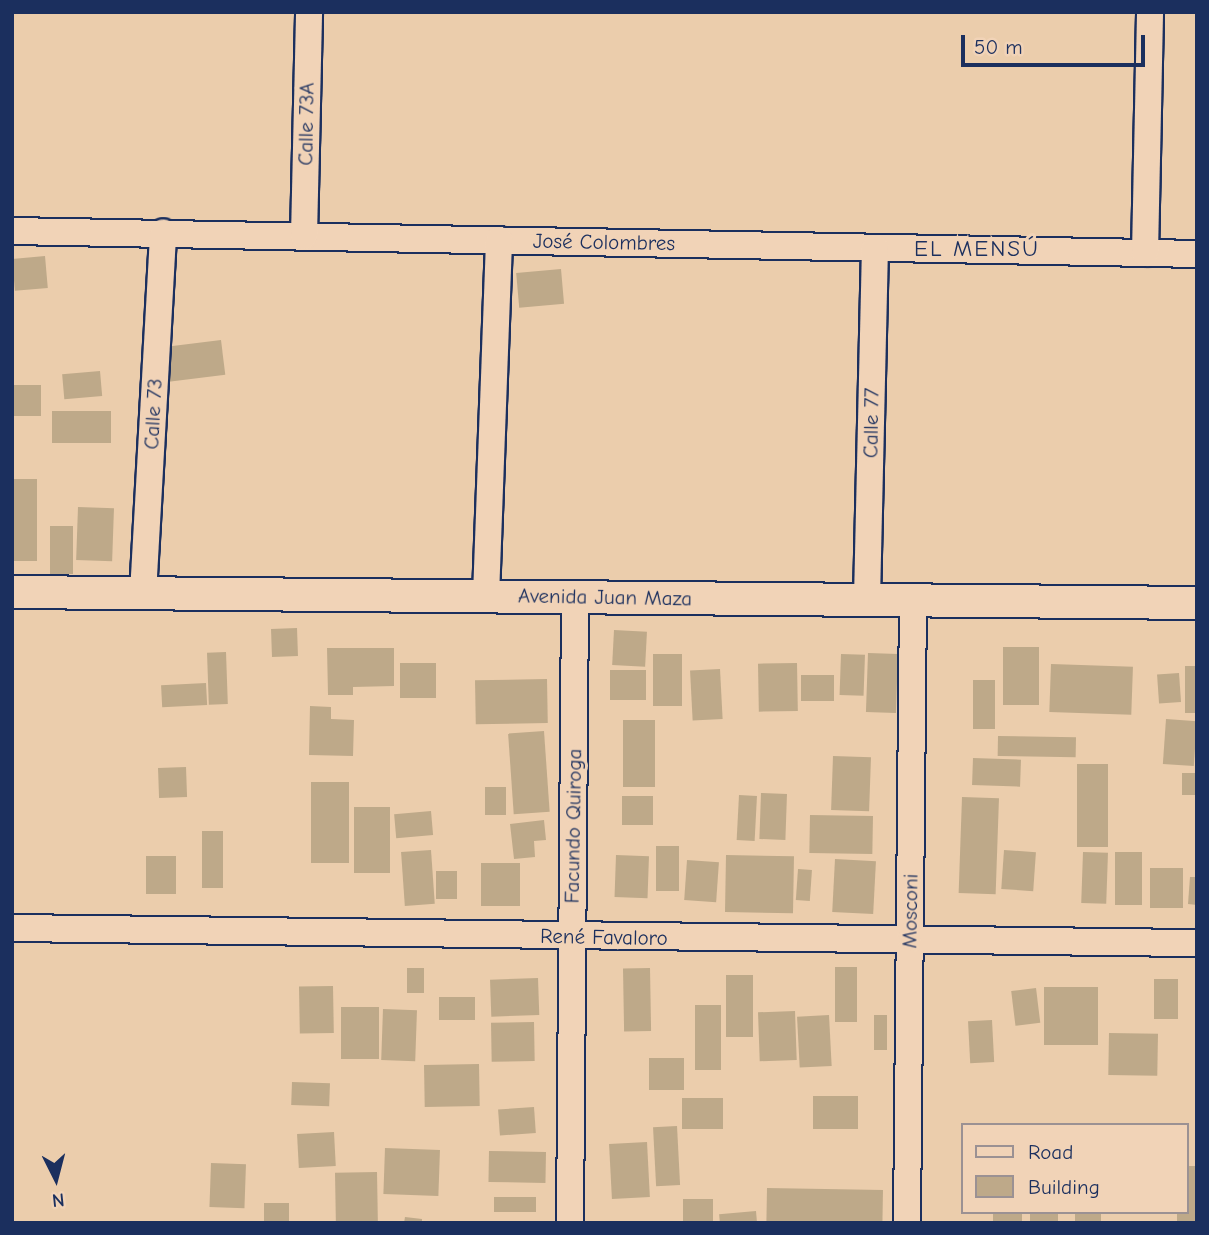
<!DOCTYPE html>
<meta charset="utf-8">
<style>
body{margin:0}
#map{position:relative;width:1209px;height:1235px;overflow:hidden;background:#ebcdac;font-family:"Comic Neue",sans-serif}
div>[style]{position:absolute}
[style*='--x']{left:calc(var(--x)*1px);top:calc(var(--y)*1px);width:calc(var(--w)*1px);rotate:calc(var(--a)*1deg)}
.building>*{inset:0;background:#bea989;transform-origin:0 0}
.roads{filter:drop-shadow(2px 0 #1b2f5e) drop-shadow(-2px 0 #1b2f5e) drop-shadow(0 2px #1b2f5e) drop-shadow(0 -2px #1b2f5e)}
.minor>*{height:26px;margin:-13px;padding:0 13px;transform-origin:13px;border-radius:13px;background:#f1d3b7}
.major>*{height:32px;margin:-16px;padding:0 16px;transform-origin:16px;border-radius:16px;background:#f1d3b7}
span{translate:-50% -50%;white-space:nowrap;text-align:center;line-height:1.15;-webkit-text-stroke:6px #f1d3b7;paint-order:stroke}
.street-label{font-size:21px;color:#1b2f5e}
.neighbourhood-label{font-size:23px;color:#1b2f5e;letter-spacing:2px}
.frame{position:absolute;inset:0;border:14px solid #1b2f5e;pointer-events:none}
.legend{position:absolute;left:961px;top:1123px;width:228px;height:91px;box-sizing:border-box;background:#f1d3b7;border:2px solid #9b9193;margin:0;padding:9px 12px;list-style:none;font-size:21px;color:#1b2f5e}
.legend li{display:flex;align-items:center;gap:14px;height:35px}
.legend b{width:35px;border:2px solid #9b9193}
.north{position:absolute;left:21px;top:1144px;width:70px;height:70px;-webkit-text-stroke:5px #f1d3b7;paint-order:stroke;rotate:174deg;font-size:19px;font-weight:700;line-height:28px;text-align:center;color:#1b2f5e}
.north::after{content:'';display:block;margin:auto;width:24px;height:32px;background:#1b2f5e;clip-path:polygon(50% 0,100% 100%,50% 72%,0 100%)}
.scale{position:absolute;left:961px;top:35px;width:184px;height:32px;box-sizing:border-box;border:4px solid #1b2f5e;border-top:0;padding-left:9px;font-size:21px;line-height:24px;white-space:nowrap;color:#1b2f5e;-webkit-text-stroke:5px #f1d3b7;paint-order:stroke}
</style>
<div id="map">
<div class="building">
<div style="left:45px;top:256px;width:32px;height:33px;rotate:85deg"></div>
<div style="left:561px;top:269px;width:35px;height:45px;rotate:85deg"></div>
<div style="left:221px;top:340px;width:35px;height:61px;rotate:83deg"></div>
<div style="left:100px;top:371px;width:25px;height:38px;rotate:85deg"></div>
<div style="left:12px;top:385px;width:29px;height:31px"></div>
<div style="left:111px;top:411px;width:32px;height:59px;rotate:90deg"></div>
<div style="left:12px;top:479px;width:25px;height:82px"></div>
<div style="left:78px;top:507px;width:36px;height:53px;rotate:2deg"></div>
<div style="left:50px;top:526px;width:23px;height:48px"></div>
<div style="left:297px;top:628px;width:28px;height:26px;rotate:88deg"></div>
<div style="left:614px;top:630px;width:33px;height:35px;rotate:3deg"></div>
<div style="left:1003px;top:647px;width:36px;height:58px"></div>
<div style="clip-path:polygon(327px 648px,394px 648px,394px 686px,353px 687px,353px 695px,328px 695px)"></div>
<div style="left:226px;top:652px;width:52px;height:19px;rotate:88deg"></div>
<div style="left:868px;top:653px;width:30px;height:59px;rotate:2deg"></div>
<div style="left:653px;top:654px;width:29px;height:52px"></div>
<div style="left:841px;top:654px;width:24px;height:41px;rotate:2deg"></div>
<div style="left:400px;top:663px;width:36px;height:35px"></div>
<div style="left:797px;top:663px;width:48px;height:39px;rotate:89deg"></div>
<div style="left:1051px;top:664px;width:82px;height:48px;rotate:2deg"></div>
<div style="left:1185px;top:666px;width:12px;height:47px"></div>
<div style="left:720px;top:669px;width:50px;height:30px;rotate:87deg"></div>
<div style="left:610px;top:670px;width:36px;height:30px"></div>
<div style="left:1179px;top:673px;width:29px;height:22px;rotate:86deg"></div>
<div style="left:801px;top:675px;width:33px;height:26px"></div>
<div style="left:547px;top:679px;width:44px;height:72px;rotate:89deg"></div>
<div style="left:973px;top:680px;width:22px;height:49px"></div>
<div style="left:206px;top:683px;width:22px;height:45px;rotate:87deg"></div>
<div style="clip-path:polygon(310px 706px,331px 707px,331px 719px,354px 720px,353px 756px,309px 755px)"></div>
<div style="left:1166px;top:719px;width:31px;height:45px;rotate:4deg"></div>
<div style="left:623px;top:720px;width:32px;height:67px"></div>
<div style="left:544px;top:731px;width:81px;height:36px;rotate:86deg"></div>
<div style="left:998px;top:736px;width:78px;height:20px;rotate:1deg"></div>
<div style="left:833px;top:756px;width:38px;height:54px;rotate:2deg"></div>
<div style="left:973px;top:758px;width:48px;height:27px;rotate:2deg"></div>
<div style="left:1077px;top:764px;width:31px;height:83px"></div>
<div style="left:186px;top:767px;width:30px;height:28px;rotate:88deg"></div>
<div style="left:1182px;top:773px;width:15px;height:22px"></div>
<div style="left:311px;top:782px;width:38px;height:81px"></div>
<div style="left:485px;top:787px;width:21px;height:28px"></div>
<div style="left:761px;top:793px;width:26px;height:46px;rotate:2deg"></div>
<div style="left:739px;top:795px;width:18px;height:45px;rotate:3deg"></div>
<div style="left:622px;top:796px;width:31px;height:29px"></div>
<div style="left:962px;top:797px;width:37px;height:96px;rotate:2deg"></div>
<div style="left:354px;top:807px;width:36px;height:66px"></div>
<div style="left:431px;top:811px;width:24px;height:37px;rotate:85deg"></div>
<div style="left:810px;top:815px;width:63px;height:38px;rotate:1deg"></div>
<div style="clip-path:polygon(544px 820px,546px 840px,534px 841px,535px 857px,514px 859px,510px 824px)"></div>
<div style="left:202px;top:831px;width:21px;height:57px"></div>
<div style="left:656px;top:846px;width:23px;height:45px"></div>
<div style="left:431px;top:850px;width:54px;height:30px;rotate:86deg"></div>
<div style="left:1004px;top:850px;width:32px;height:39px;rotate:4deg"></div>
<div style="left:1083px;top:852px;width:25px;height:51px;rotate:2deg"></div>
<div style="left:1115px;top:852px;width:27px;height:53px"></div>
<div style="left:616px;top:855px;width:33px;height:42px;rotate:2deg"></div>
<div style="left:726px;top:855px;width:68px;height:57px;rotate:1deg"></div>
<div style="left:176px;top:856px;width:38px;height:30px;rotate:90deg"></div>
<div style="left:835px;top:859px;width:41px;height:53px;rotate:3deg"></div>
<div style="left:687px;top:860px;width:32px;height:40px;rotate:4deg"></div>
<div style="left:481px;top:863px;width:39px;height:43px"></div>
<div style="left:1150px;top:868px;width:33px;height:40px"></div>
<div style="left:798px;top:869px;width:14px;height:31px;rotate:4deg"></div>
<div style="left:436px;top:871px;width:21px;height:28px"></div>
<div style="clip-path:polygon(1190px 877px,1197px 877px,1197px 905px,1188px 904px)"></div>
<div style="left:835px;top:967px;width:22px;height:55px"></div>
<div style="left:407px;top:968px;width:17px;height:25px"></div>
<div style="left:650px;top:968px;width:63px;height:27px;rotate:89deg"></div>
<div style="left:726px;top:975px;width:27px;height:62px"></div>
<div style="left:538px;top:978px;width:37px;height:48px;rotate:88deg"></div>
<div style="left:1154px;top:979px;width:24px;height:40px"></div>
<div style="left:333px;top:986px;width:47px;height:34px;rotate:89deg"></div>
<div style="left:1044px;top:987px;width:54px;height:58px"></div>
<div style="left:1036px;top:988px;width:35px;height:25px;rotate:83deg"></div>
<div style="left:439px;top:997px;width:36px;height:23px"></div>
<div style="left:695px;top:1005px;width:26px;height:65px"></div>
<div style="left:341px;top:1007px;width:38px;height:52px"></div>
<div style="left:383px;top:1009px;width:34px;height:51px;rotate:2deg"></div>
<div style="left:795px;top:1011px;width:49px;height:37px;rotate:88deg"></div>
<div style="left:829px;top:1015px;width:51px;height:32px;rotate:87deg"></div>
<div style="left:874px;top:1015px;width:13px;height:35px"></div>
<div style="left:992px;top:1020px;width:42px;height:24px;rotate:87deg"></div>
<div style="left:534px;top:1022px;width:39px;height:43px;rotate:89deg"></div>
<div style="left:1109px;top:1033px;width:49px;height:42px;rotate:1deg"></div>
<div style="left:649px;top:1058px;width:35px;height:32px"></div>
<div style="left:479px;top:1064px;width:42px;height:55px;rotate:89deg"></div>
<div style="left:292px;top:1082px;width:38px;height:23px;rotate:2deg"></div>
<div style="left:813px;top:1096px;width:45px;height:33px"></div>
<div style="left:682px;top:1098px;width:41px;height:31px"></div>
<div style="left:534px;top:1107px;width:26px;height:36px;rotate:86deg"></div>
<div style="left:677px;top:1126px;width:59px;height:24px;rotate:87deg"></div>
<div style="left:334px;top:1132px;width:34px;height:37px;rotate:87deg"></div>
<div style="left:647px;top:1142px;width:55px;height:38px;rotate:87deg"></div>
<div style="left:385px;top:1148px;width:55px;height:46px;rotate:2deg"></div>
<div style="left:489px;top:1151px;width:57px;height:31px;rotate:1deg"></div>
<div style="left:211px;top:1163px;width:35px;height:44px;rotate:2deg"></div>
<div style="clip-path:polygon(1186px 1166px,1197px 1166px,1197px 1223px,1177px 1223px,1177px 1212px,1186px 1212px)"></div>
<div style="left:377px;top:1172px;width:50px;height:42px;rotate:89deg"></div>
<div style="left:767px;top:1188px;width:116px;height:35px;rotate:1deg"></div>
<div style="left:494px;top:1197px;width:42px;height:15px"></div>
<div style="left:713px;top:1199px;width:24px;height:30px;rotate:90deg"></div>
<div style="left:264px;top:1203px;width:25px;height:20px"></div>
<div style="left:756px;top:1211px;width:12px;height:37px;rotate:85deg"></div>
<div style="left:993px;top:1212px;width:29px;height:11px"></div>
<div style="left:1030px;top:1212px;width:28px;height:11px"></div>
<div style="left:1075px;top:1212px;width:26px;height:9px"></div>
<div style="clip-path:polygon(405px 1217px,422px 1219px,422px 1223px,404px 1223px)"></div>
</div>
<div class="roads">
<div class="minor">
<div style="--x:12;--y:231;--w:1185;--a:1.11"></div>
<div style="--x:304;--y:236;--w:224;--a:-88.7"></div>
<div style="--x:1145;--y:253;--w:241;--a:-88.8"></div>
<div style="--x:143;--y:594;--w:362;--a:-86.8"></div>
<div style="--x:486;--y:596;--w:356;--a:-87.9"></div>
<div style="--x:867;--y:599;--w:351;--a:-88.7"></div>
<div style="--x:12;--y:928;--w:1185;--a:0.73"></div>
<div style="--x:570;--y:1223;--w:625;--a:-89.54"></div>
<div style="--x:907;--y:1223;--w:624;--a:-89.45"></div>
</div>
<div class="major">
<div style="--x:12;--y:592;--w:1185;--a:0.53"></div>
</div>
</div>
<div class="street-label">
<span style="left:306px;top:124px;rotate:-89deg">Calle 73A</span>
<span style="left:604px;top:242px;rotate:1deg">José Colombres</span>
<span style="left:153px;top:414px;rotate:-87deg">Calle 73</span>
<span style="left:871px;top:423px;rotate:-89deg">Calle 77</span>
<span style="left:605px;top:597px;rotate:1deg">Avenida Juan Maza</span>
<span style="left:573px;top:826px;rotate:-89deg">Facundo Quiroga</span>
<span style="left:910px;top:911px;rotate:-89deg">Mosconi</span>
<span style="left:604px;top:937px;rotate:1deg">René Favaloro</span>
</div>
<div class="neighbourhood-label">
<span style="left:977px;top:249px">EL MENSÚ</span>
</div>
<div class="frame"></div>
<ul class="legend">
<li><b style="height:9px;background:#f1d3b7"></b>Road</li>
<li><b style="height:19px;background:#bea989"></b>Building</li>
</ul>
<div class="north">N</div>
<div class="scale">50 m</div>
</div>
